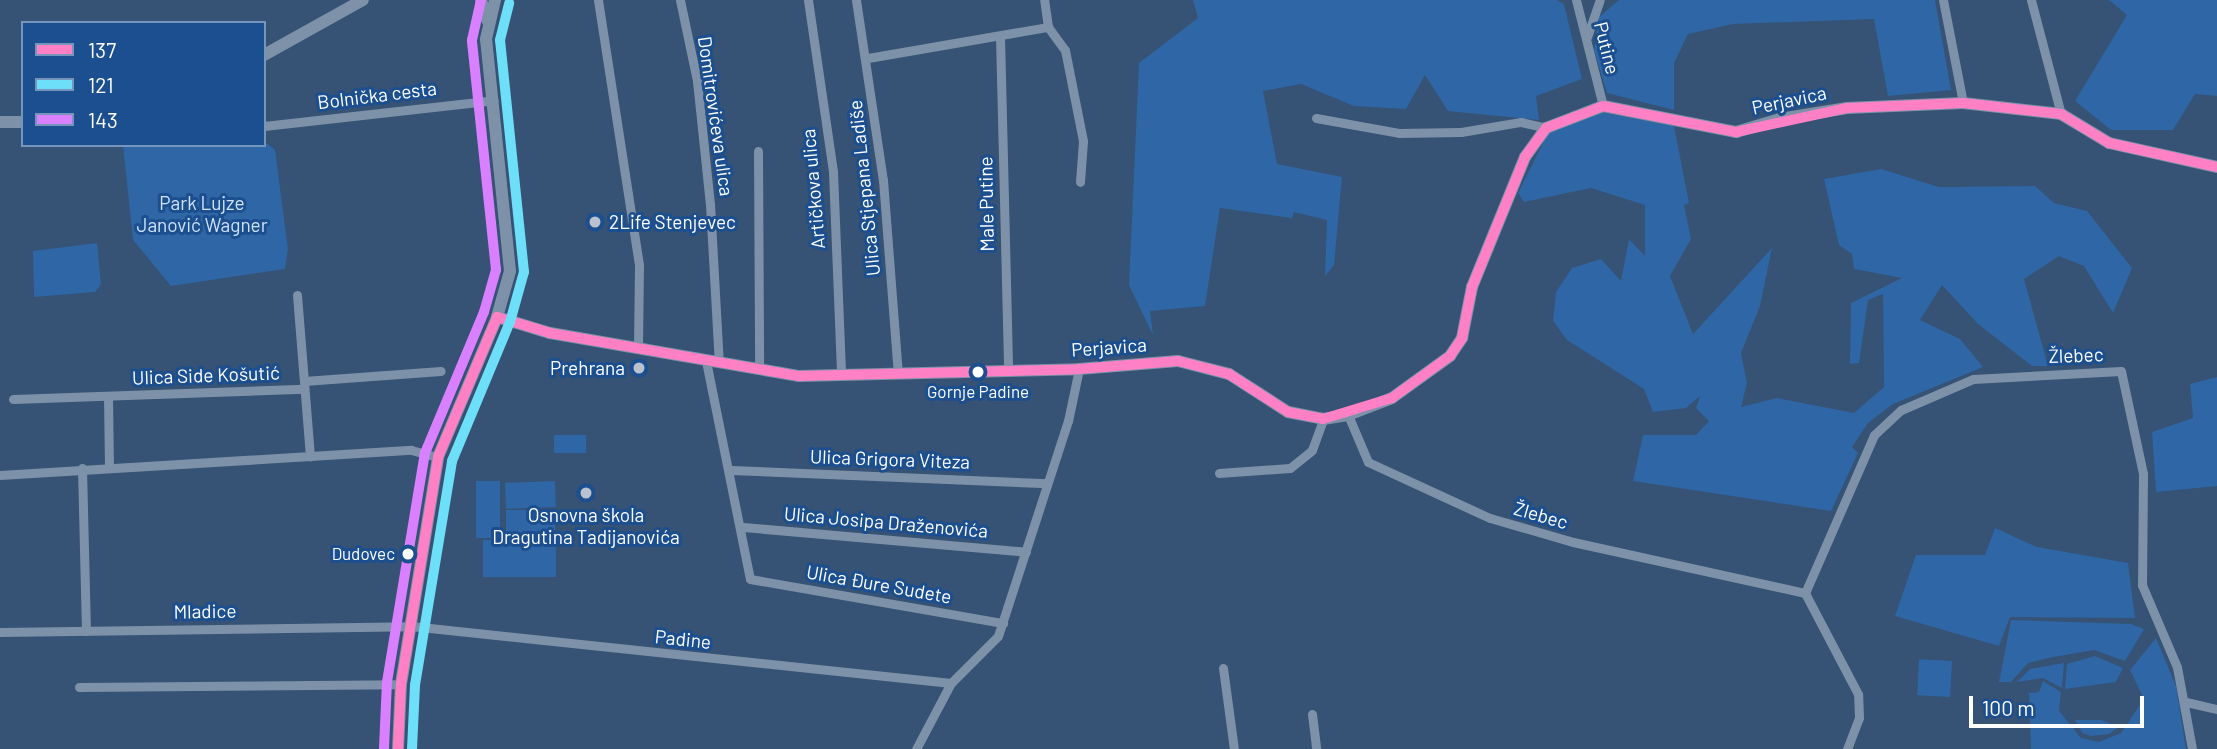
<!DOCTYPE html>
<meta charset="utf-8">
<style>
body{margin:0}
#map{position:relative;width:2217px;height:749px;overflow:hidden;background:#365274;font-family:Barlow,sans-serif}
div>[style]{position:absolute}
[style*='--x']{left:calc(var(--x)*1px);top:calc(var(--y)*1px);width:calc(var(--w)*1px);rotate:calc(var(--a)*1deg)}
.green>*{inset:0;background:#2f66a5;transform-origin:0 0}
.minor>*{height:9px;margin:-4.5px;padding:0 4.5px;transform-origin:4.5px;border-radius:4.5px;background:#7d92a8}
.tertiary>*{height:12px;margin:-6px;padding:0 6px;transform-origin:6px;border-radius:6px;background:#7d92a8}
.bus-1>*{height:10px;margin:-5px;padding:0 5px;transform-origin:5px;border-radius:5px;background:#ff80c5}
.bus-2>*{height:10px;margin:-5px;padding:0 5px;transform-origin:5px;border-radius:5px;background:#6ddff8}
.bus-3>*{height:10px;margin:-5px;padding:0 5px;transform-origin:5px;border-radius:5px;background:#d880ff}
.dots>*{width:19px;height:19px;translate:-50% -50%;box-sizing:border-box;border:4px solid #1b4f8f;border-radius:50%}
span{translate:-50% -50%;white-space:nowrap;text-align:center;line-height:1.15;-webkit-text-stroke:6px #1b4f8f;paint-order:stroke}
.bus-label{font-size:17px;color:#fff}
.right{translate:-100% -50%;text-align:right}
.street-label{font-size:19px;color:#fff}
.park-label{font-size:19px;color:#cfe3fa}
.poi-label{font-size:19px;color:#fff}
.left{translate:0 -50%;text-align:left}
.legend{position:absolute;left:21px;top:21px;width:245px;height:126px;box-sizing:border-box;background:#1b4f8f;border:2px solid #7695bc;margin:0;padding:9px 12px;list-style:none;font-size:21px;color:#fff}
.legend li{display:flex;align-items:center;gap:14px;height:35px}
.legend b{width:35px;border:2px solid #7695bc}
.scale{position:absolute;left:1969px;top:696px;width:175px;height:32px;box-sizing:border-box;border:4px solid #fff;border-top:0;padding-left:9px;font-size:21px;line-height:24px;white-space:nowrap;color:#fff;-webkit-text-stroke:5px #1b4f8f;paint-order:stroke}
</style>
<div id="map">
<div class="green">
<div style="clip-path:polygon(1193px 0,1557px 0,1564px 4px,1582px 79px,1536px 96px,1539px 120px,1448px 111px,1425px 75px,1406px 109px,1354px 106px,1301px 84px,1263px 91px,1277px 164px,1342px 177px,1334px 265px,1325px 276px,1327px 220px,1294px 212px,1292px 218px,1220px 208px,1205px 306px,1150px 311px,1153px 335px,1129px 285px,1139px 63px,1198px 18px)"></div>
<div style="clip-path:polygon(1619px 0,1935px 0,1951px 90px,1888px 96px,1874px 19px,1733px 24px,1688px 34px,1674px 63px,1674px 110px,1607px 93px,1594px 50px,1599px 17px)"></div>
<div style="clip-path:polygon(2109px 0,2217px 0,2217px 96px,2195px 94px,2173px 130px,2111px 130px,2075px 101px,2127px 15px)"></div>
<div style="clip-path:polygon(1600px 112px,1674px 126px,1689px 203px,1684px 205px,1691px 239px,1670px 276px,1693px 334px,1772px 248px,1760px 306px,1741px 353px,1747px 383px,1741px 407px,1777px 398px,1854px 413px,1884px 387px,1883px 294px,1868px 300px,1859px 363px,1850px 364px,1851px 303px,1902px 278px,1854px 269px,1852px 254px,1839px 245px,1824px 179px,1881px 169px,1939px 187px,2035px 186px,2054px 203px,2087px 211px,2132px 268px,2113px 313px,2084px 266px,2059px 256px,2024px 279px,2048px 366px,2032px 366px,1978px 324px,1942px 285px,1920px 320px,1960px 339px,1983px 367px,1893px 404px,1868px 423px,1852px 447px,1858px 453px,1831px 511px,1633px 481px,1643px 435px,1696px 435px,1709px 421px,1696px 408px,1700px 396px,1686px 408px,1653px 412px,1644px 389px,1567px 340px,1553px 321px,1556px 292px,1572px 268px,1601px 259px,1621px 281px,1629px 239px,1645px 256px,1645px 205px,1591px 188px,1524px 202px,1518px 193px,1549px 131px)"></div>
<div style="clip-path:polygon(268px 144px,275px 150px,288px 249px,285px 269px,171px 286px,133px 240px,123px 145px)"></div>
<div style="clip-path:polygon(97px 243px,101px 284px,95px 292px,34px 297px,33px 251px)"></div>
<div style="clip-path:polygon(2217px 377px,2217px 486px,2156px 492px,2152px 432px,2193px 418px,2190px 384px)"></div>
<div style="left:554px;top:435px;width:32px;height:18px"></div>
<div style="left:476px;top:481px;width:24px;height:57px"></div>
<div style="left:555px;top:481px;width:26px;height:50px;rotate:88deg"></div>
<div style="left:555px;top:510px;width:24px;height:49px;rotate:90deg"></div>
<div style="clip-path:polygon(1995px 528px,2037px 547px,2128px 563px,2135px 618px,2010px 617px,1999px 646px,1895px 616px,1916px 555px,1985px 555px)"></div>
<div style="left:556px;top:540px;width:37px;height:73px;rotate:90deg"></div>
<div style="clip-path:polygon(2011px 620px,2131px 624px,2144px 629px,2125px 661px,2094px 650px,2048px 658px,2028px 663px,2011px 682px,1999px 682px)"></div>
<div style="clip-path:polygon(2156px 638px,2176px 686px,2186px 749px,2031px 749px,2029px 693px,2039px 692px,2043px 681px,2061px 692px,2059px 711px,2081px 738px,2099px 742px,2121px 733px,2144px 699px,2130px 670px)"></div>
<div style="clip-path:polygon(2095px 656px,2123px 668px,2116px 682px,2065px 689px,2067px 664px)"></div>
<div style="left:1952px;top:661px;width:36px;height:33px;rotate:93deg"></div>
<div style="clip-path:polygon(2064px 663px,2062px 688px,2043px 678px,2017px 682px,2030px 669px)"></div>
<div style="clip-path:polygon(2075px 720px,2101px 720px,2119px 727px,2109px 734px,2091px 736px,2082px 733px)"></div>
</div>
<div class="minor">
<div style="--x:598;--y:0;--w:268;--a:81.2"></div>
<div style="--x:639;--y:265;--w:84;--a:90.7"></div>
<div style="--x:680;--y:0;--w:83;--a:78.1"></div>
<div style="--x:697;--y:81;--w:124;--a:84"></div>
<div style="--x:710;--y:204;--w:159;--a:86.8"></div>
<div style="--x:808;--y:0;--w:174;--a:81.7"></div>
<div style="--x:833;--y:172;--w:203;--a:87.7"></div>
<div style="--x:856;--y:0;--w:182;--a:81.5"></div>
<div style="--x:883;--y:180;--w:194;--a:85.6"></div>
<div style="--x:1576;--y:0;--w:109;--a:75.7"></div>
<div style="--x:1943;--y:0;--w:105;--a:79"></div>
<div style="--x:2031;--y:0;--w:118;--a:75.3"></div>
<div style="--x:1048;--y:27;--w:29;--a:54"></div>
<div style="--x:1065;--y:50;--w:93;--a:78.8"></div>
<div style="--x:1083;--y:141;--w:41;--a:94.2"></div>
<div style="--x:1000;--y:36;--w:334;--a:88.6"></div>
<div style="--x:1587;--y:37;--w:39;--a:-71"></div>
<div style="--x:868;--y:58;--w:183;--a:-9.8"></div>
<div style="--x:1048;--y:27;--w:27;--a:-98"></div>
<div style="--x:1316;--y:118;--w:84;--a:10.2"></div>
<div style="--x:1399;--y:133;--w:62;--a:-0.9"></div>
<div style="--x:1461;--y:132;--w:61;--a:-9.5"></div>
<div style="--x:1521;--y:122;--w:26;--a:13"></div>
<div style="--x:264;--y:126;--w:231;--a:-6.4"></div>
<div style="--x:758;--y:151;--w:219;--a:89.7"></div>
<div style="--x:297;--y:295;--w:162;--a:85.4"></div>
<div style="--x:706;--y:361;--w:222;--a:78.6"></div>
<div style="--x:750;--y:579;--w:257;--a:9.9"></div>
<div style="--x:304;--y:381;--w:137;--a:-4.2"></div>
<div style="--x:108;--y:396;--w:70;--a:89.2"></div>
<div style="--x:13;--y:399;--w:291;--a:-2"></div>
<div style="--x:1348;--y:415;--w:51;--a:66.9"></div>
<div style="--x:1368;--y:462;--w:134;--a:24.7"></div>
<div style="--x:1490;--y:518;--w:86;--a:16.1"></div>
<div style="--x:1573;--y:542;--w:238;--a:12.4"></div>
<div style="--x:82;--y:468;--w:163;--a:88.6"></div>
<div style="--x:731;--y:470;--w:316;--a:2.4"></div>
<div style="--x:1219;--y:473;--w:71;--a:-4"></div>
<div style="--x:1290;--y:468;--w:28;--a:-39"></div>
<div style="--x:1312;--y:450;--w:33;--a:-70"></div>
<div style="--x:0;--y:475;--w:412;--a:-3.5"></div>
<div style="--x:411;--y:450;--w:28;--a:15"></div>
<div style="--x:743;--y:527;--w:284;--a:5"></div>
<div style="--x:0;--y:632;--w:411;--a:-0.8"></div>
<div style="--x:411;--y:626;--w:543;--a:6.03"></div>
<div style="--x:1223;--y:668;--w:82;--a:82.3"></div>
<div style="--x:79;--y:687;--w:322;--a:-0.5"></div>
<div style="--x:2186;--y:702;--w:32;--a:13"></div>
<div style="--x:1312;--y:714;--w:35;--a:83"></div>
<div style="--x:916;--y:749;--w:75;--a:-62.1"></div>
<div style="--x:951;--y:683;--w:66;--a:-45"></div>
<div style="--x:998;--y:636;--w:226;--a:-72"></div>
<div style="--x:1068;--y:421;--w:53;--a:-78.1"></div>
<div style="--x:1847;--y:749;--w:33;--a:-69"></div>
<div style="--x:1859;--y:718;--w:24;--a:-92"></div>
<div style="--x:1858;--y:694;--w:114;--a:-117.7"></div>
<div style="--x:1805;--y:593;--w:172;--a:-66.4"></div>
<div style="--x:1874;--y:435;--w:37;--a:-43"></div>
<div style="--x:1901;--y:410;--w:78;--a:-23.3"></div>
<div style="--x:1973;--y:379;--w:148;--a:-3.1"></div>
<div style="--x:2121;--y:371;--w:105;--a:77.9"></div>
<div style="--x:2143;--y:474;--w:111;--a:90.5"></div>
<div style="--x:2142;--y:585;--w:89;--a:66.9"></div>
<div style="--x:2177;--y:667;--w:83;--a:79.6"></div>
</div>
<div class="tertiary">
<div style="--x:481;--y:0;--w:21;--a:73"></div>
<div style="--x:264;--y:55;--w:113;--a:-29.1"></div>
<div style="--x:0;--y:122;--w:23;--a:0"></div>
<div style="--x:497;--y:317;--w:55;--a:16.8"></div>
<div style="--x:550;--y:333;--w:253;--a:9.8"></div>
<div style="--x:799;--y:376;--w:280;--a:-1.4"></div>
<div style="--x:1079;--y:369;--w:99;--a:-4.6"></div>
<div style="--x:1178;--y:361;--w:53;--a:14.3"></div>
<div style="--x:1229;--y:374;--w:70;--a:32.8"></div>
<div style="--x:1288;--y:412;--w:36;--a:11"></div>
<div style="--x:1323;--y:419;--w:25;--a:-9"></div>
<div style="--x:1348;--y:415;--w:47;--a:-21.1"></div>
<div style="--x:1392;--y:398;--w:72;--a:-35.9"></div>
<div style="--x:1450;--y:356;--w:22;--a:-56"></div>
<div style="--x:1462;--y:338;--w:52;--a:-78.9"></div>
<div style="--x:1472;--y:287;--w:140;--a:-67.8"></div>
<div style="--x:1525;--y:157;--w:36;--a:-54"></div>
<div style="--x:1546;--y:128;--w:61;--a:-21.1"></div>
<div style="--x:1603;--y:106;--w:136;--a:11.1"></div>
<div style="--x:1736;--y:132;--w:46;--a:-16.5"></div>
<div style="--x:1780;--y:119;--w:68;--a:-9.3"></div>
<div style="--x:1847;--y:108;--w:116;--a:-2.5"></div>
<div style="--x:1963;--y:103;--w:99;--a:6.4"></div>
<div style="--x:2061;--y:114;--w:56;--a:31.1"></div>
<div style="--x:2109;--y:143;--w:111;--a:12.5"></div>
<div style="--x:398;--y:749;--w:65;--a:-87.4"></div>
<div style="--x:401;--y:684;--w:230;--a:-80.7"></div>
<div style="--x:438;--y:457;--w:152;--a:-67.1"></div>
<div style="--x:497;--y:317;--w:48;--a:-74.2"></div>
<div style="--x:510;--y:271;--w:233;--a:-95.9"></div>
<div style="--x:486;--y:39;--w:40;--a:-77"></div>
</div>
<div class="bus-1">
<div style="--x:497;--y:317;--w:55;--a:16.8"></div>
<div style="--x:550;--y:333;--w:253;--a:9.8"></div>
<div style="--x:799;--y:376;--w:280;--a:-1.4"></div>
<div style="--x:1079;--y:369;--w:99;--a:-4.6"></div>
<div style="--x:1178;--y:361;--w:53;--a:14.3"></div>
<div style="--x:1229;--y:374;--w:70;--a:32.8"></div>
<div style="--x:1288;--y:412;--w:36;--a:11"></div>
<div style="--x:1323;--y:419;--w:72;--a:-16.9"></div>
<div style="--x:1392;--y:398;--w:72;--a:-35.9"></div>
<div style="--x:1450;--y:356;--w:22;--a:-56"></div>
<div style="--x:1462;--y:338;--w:52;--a:-78.9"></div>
<div style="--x:1472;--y:287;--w:140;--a:-67.8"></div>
<div style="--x:1525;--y:157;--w:36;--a:-54"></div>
<div style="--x:1546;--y:128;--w:61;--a:-21.1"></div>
<div style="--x:1603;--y:106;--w:136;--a:11.1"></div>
<div style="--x:1736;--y:132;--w:114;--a:-12.2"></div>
<div style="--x:1847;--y:108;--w:116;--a:-2.5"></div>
<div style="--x:1963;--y:103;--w:99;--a:6.4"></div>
<div style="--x:2061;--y:114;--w:56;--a:31.1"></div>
<div style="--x:2109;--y:143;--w:111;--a:12.5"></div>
<div style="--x:398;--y:749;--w:65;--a:-87.4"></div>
<div style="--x:401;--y:684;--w:230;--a:-80.7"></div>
<div style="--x:438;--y:457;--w:152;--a:-67.1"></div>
</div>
<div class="bus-2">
<div style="--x:412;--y:749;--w:64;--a:-87.3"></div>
<div style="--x:415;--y:685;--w:227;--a:-80.6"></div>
<div style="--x:452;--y:461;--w:151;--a:-67.4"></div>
<div style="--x:510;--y:322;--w:52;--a:-74.4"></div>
<div style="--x:524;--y:272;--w:233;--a:-95.9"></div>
<div style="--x:500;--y:40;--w:38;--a:-76"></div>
</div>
<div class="bus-3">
<div style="--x:384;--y:748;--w:66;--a:-87.4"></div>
<div style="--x:387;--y:682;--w:232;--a:-80.6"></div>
<div style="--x:425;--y:453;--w:153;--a:-67.3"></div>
<div style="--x:484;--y:312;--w:44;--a:-74.1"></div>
<div style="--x:496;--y:270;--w:231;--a:-96"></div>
<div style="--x:472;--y:40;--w:41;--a:-77.3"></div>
</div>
<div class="dots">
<div style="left:595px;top:222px;background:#b9c2ce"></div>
<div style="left:639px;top:368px;background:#b9c2ce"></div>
<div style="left:978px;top:372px;background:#fff"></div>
<div style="left:586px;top:493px;background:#b9c2ce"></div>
<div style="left:408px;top:554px;background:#fff"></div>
</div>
<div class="bus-label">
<span style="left:978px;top:392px">Gornje Padine</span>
<span class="right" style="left:395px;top:554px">Dudovec</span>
</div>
<div class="street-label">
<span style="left:1607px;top:48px;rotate:76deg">Putine</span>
<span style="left:377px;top:95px;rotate:-7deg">Bolnička cesta</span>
<span style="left:1789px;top:100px;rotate:-12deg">Perjavica</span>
<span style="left:716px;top:116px;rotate:82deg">Domitrovićeva ulica</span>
<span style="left:864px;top:188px;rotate:-96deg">Ulica Stjepana Ladiše</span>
<span style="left:813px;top:189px;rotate:-95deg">Artičkova ulica</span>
<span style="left:986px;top:204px;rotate:-91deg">Male Putine</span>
<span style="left:1109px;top:347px;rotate:-4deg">Perjavica</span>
<span style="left:2076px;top:355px;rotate:-2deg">Žlebec</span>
<span style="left:206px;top:375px;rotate:-2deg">Ulica Side Košutić</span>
<span style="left:890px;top:459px;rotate:2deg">Ulica Grigora Viteza</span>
<span style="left:1541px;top:515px;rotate:16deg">Žlebec</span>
<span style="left:886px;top:522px;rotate:5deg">Ulica Josipa Draženovića</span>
<span style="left:879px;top:584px;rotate:10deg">Ulica Đure Sudete</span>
<span style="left:205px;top:611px;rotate:-1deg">Mladice</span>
<span style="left:683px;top:639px;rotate:6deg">Padine</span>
</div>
<div class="park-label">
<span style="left:202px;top:214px">Park Lujze<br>Janović Wagner</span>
</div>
<div class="poi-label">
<span class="left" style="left:609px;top:222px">2Life Stenjevec</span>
<span class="right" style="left:625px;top:368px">Prehrana</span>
<span style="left:586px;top:526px">Osnovna škola<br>Dragutina Tadijanovića</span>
</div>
<ul class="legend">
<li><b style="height:9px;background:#ff80c5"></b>137</li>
<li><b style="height:9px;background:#6ddff8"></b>121</li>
<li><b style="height:9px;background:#d880ff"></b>143</li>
</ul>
<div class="scale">100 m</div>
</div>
